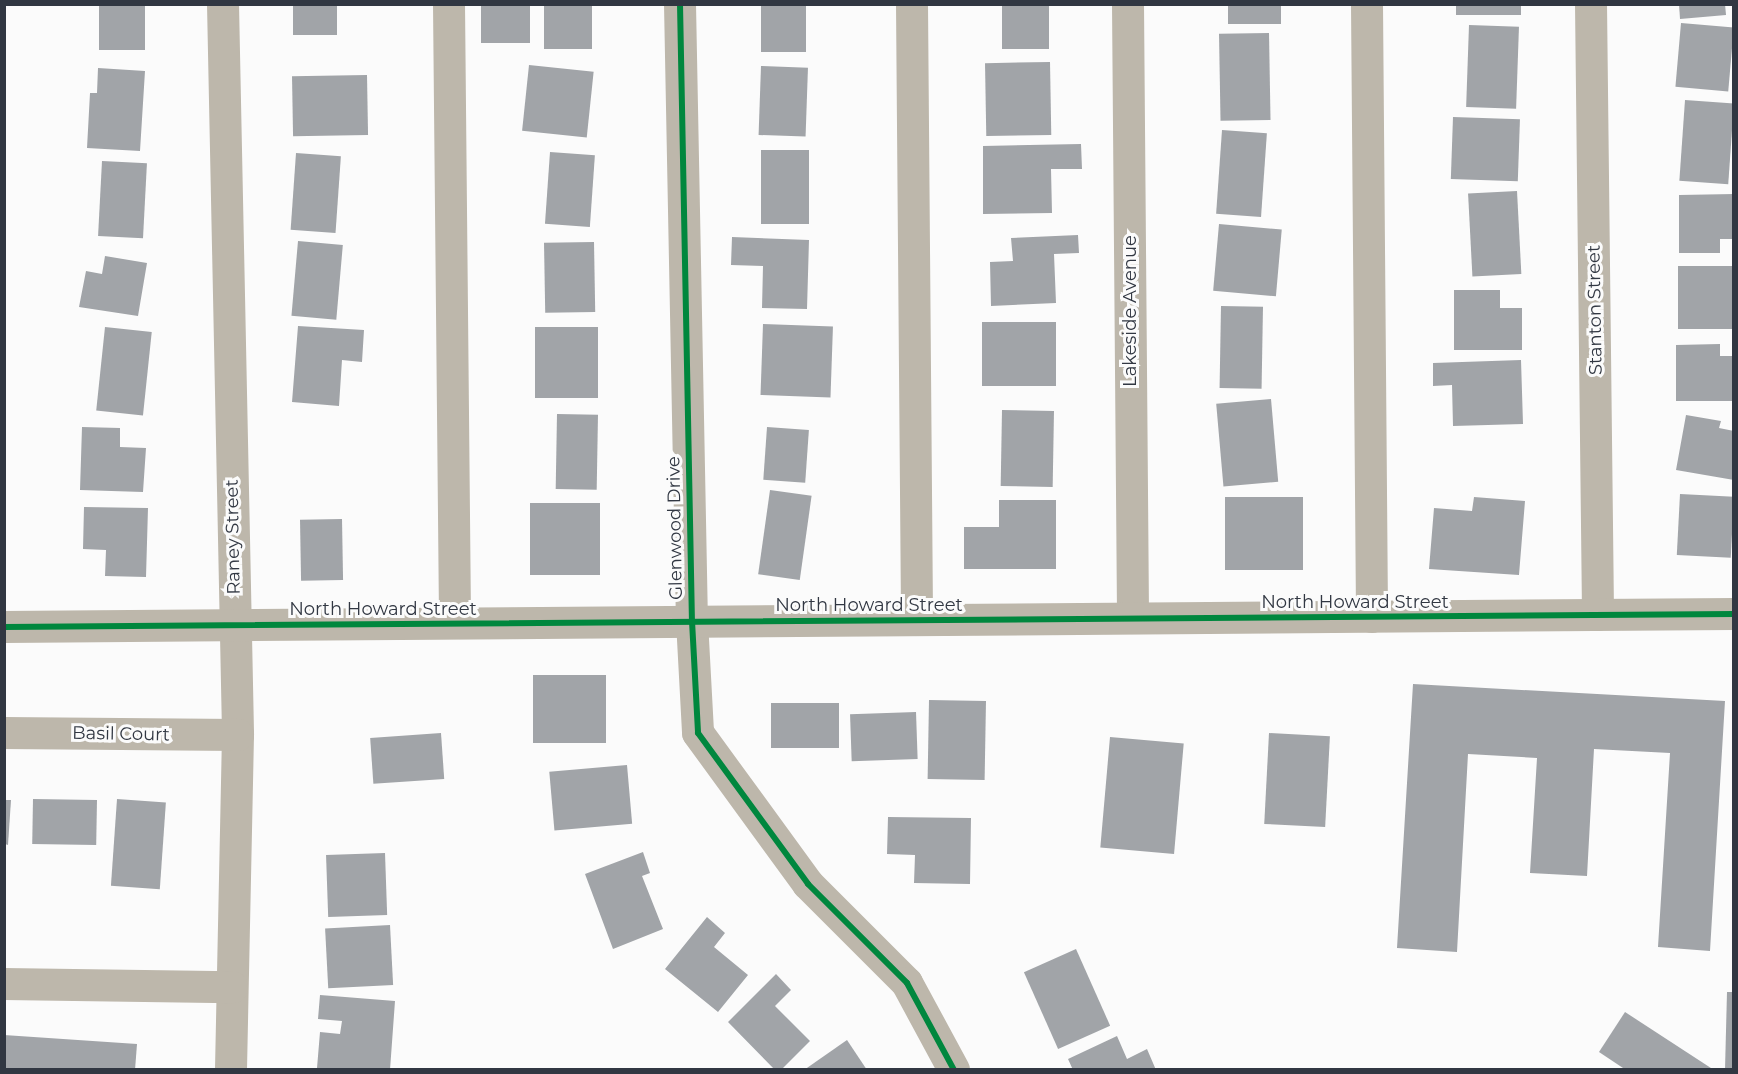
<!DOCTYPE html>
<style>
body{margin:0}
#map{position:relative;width:1738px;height:1074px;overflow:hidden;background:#fbfbfb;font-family:Montserrat,sans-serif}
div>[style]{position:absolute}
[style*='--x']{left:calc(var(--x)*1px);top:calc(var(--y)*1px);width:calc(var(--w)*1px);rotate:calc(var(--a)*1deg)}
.building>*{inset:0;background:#a1a4a8;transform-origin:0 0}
.minor>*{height:32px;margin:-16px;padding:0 16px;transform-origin:16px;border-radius:16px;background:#bdb7ab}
.cycleway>*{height:6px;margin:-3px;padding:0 3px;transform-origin:3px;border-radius:3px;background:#00873e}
span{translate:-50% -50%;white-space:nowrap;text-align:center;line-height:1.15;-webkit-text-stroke:6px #fbfbfb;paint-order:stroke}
.street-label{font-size:18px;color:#313742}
.frame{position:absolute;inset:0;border:6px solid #313742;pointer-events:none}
</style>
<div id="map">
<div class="building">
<div style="left:99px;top:4px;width:46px;height:46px"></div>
<div style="left:293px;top:4px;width:44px;height:31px"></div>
<div style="left:481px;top:4px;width:49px;height:39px"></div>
<div style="left:544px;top:4px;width:48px;height:45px"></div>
<div style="left:761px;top:4px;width:45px;height:48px"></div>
<div style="left:1002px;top:4px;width:47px;height:45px"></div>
<div style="left:1228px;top:4px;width:53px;height:20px"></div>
<div style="left:1456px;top:4px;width:65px;height:11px"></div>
<div style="clip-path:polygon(1679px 4px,1725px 4px,1726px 15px,1680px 19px)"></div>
<div style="left:1681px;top:23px;width:53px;height:64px;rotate:5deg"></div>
<div style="left:1469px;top:25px;width:50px;height:82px;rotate:2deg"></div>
<div style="left:1269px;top:33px;width:87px;height:50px;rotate:89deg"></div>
<div style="left:1050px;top:62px;width:73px;height:65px;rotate:89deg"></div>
<div style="left:529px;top:65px;width:65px;height:66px;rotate:6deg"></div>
<div style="left:761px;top:66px;width:47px;height:69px;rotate:2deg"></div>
<div style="clip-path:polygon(98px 68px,145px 71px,140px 151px,87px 148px,90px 93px,97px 93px)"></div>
<div style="left:367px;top:75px;width:60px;height:75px;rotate:89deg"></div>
<div style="left:1685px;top:100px;width:49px;height:81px;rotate:4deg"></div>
<div style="left:1453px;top:117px;width:67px;height:62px;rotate:2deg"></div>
<div style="left:1222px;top:130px;width:45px;height:84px;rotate:4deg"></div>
<div style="clip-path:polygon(1081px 144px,1082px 169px,1051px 169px,1052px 213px,983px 214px,983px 146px)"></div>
<div style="left:761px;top:150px;width:48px;height:74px"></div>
<div style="left:550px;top:152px;width:45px;height:72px;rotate:4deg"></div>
<div style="left:296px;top:153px;width:45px;height:77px;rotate:4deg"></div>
<div style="left:102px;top:161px;width:45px;height:75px;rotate:3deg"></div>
<div style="left:1517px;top:191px;width:83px;height:49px;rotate:87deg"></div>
<div style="clip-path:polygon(1734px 194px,1734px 239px,1720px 239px,1720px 253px,1679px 253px,1679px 195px)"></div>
<div style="left:1219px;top:224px;width:63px;height:67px;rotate:5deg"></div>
<div style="clip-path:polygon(1078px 235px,1079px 253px,1054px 254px,1056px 303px,991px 306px,990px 262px,1013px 261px,1011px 238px)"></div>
<div style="clip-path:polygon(732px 237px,809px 240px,807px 309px,762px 308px,763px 266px,731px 265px)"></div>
<div style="left:298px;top:241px;width:45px;height:75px;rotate:5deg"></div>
<div style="left:594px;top:242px;width:70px;height:50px;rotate:89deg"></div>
<div style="clip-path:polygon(105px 256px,147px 263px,138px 316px,79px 307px,86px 271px,102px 274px)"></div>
<div style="left:1734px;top:266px;width:63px;height:56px;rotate:90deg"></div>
<div style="clip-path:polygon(1454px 290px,1500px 290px,1500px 308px,1522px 308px,1522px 350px,1454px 350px)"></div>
<div style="left:1221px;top:306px;width:42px;height:82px;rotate:1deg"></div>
<div style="left:982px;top:322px;width:74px;height:64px"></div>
<div style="left:763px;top:324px;width:70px;height:71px;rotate:2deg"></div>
<div style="clip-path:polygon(298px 326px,364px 330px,362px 362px,342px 360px,339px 406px,292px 402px)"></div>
<div style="left:105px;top:327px;width:47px;height:84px;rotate:6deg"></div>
<div style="left:535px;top:327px;width:63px;height:71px"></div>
<div style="clip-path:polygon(1720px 344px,1720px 356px,1734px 356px,1734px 401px,1676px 401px,1676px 345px)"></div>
<div style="clip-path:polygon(1521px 360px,1523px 424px,1453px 426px,1452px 385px,1433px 386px,1433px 363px)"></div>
<div style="left:1271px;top:399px;width:83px;height:55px;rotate:85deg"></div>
<div style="left:1002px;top:410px;width:52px;height:76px;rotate:1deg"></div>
<div style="left:557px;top:414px;width:41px;height:75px;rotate:1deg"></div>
<div style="clip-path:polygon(1686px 415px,1721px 421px,1719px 428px,1734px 431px,1734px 480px,1676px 470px)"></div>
<div style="clip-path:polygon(82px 427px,120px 428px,120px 447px,146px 448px,143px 492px,80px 490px)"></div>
<div style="left:767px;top:427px;width:42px;height:53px;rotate:4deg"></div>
<div style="left:770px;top:490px;width:42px;height:85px;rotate:8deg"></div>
<div style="left:1680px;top:494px;width:54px;height:61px;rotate:3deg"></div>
<div style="left:1303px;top:497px;width:73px;height:78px;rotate:90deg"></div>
<div style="clip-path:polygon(1474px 497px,1525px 501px,1519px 575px,1429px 569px,1434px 508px,1472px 511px)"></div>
<div style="clip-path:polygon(999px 500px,1056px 500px,1056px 569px,964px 569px,964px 527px,999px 527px)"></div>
<div style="left:530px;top:503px;width:70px;height:72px"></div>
<div style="clip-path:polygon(84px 507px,148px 508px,146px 577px,105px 576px,106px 550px,83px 549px)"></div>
<div style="left:342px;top:519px;width:61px;height:42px;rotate:89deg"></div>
<div style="left:533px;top:675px;width:73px;height:68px"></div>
<div style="clip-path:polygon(1413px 684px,1725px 701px,1710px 951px,1658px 947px,1670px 753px,1594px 749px,1587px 876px,1530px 873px,1537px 758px,1468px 754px,1457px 952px,1397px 948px)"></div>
<div style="left:929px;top:700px;width:57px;height:79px;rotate:1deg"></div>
<div style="left:771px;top:703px;width:68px;height:45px"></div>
<div style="left:916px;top:712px;width:47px;height:66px;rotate:88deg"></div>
<div style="left:441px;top:733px;width:46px;height:71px;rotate:86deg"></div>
<div style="left:1269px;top:733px;width:61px;height:91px;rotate:3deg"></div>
<div style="left:1110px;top:737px;width:74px;height:111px;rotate:5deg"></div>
<div style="left:627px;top:765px;width:59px;height:78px;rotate:85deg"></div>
<div style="left:33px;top:799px;width:64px;height:45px;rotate:1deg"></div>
<div style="left:117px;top:799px;width:49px;height:87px;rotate:4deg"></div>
<div style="clip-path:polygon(5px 800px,11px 800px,8px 845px,5px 844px)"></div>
<div style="clip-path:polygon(888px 817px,971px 818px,970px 884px,914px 883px,915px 855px,887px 854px)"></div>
<div style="clip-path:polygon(643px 852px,650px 873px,642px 876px,663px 929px,613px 949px,585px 874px)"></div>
<div style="left:385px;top:853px;width:62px;height:59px;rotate:88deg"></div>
<div style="clip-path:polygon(707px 917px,725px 933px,714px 947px,748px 975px,718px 1012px,665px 969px)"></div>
<div style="left:390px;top:925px;width:60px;height:65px;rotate:87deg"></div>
<div style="left:1076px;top:949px;width:84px;height:57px;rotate:66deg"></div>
<div style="clip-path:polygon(776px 974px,791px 990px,775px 1006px,810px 1041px,781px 1070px,775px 1070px,728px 1022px)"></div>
<div style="clip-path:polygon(1727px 992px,1734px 992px,1734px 1070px,1725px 1070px)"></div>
<div style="clip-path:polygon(320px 995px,395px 1001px,390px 1070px,317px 1068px,320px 1032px,340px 1034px,342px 1021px,318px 1019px)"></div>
<div style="clip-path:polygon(1625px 1012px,1714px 1070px,1626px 1070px,1599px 1052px)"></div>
<div style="clip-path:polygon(4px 1035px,137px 1044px,135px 1070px,4px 1070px)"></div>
<div style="clip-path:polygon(1117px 1036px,1127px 1059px,1147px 1049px,1156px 1070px,1073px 1070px,1068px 1059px)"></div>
<div style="clip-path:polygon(847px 1040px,867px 1070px,804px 1070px)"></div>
</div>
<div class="minor">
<div style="--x:223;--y:4;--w:731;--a:88.82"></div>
<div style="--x:238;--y:735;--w:335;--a:91.2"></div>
<div style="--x:449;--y:4;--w:619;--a:89.44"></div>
<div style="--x:680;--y:4;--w:617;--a:88.89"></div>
<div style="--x:692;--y:621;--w:112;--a:86.9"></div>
<div style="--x:698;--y:733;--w:187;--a:53.9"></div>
<div style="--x:808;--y:884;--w:140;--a:45"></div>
<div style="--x:907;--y:983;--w:99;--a:61.6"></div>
<div style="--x:912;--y:4;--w:616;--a:89.53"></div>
<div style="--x:1128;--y:4;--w:614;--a:89.53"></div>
<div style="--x:1367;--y:4;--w:613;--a:89.53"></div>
<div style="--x:1591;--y:4;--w:611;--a:89.34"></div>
<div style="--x:4;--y:627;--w:1730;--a:-0.43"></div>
<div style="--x:4;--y:733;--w:234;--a:0.5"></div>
<div style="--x:4;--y:984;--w:228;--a:0.8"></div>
</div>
<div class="cycleway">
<div style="--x:680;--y:4;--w:617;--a:88.89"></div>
<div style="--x:692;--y:621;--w:112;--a:86.9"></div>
<div style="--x:698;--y:733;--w:187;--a:53.9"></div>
<div style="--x:808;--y:884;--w:140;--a:45"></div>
<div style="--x:907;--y:983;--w:99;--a:61.6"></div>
<div style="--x:4;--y:627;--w:1730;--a:-0.43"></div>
</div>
<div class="street-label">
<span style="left:1595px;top:310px;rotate:-91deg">Stanton Street</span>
<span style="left:1130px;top:311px;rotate:-90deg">Lakeside Avenue</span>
<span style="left:675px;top:528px;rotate:-91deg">Glenwood Drive</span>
<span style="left:233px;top:537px;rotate:-91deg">Raney Street</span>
<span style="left:1355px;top:602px">North Howard Street</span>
<span style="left:869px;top:605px">North Howard Street</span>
<span style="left:383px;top:609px">North Howard Street</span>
<span style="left:121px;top:734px;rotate:1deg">Basil Court</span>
</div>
<div class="frame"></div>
</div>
